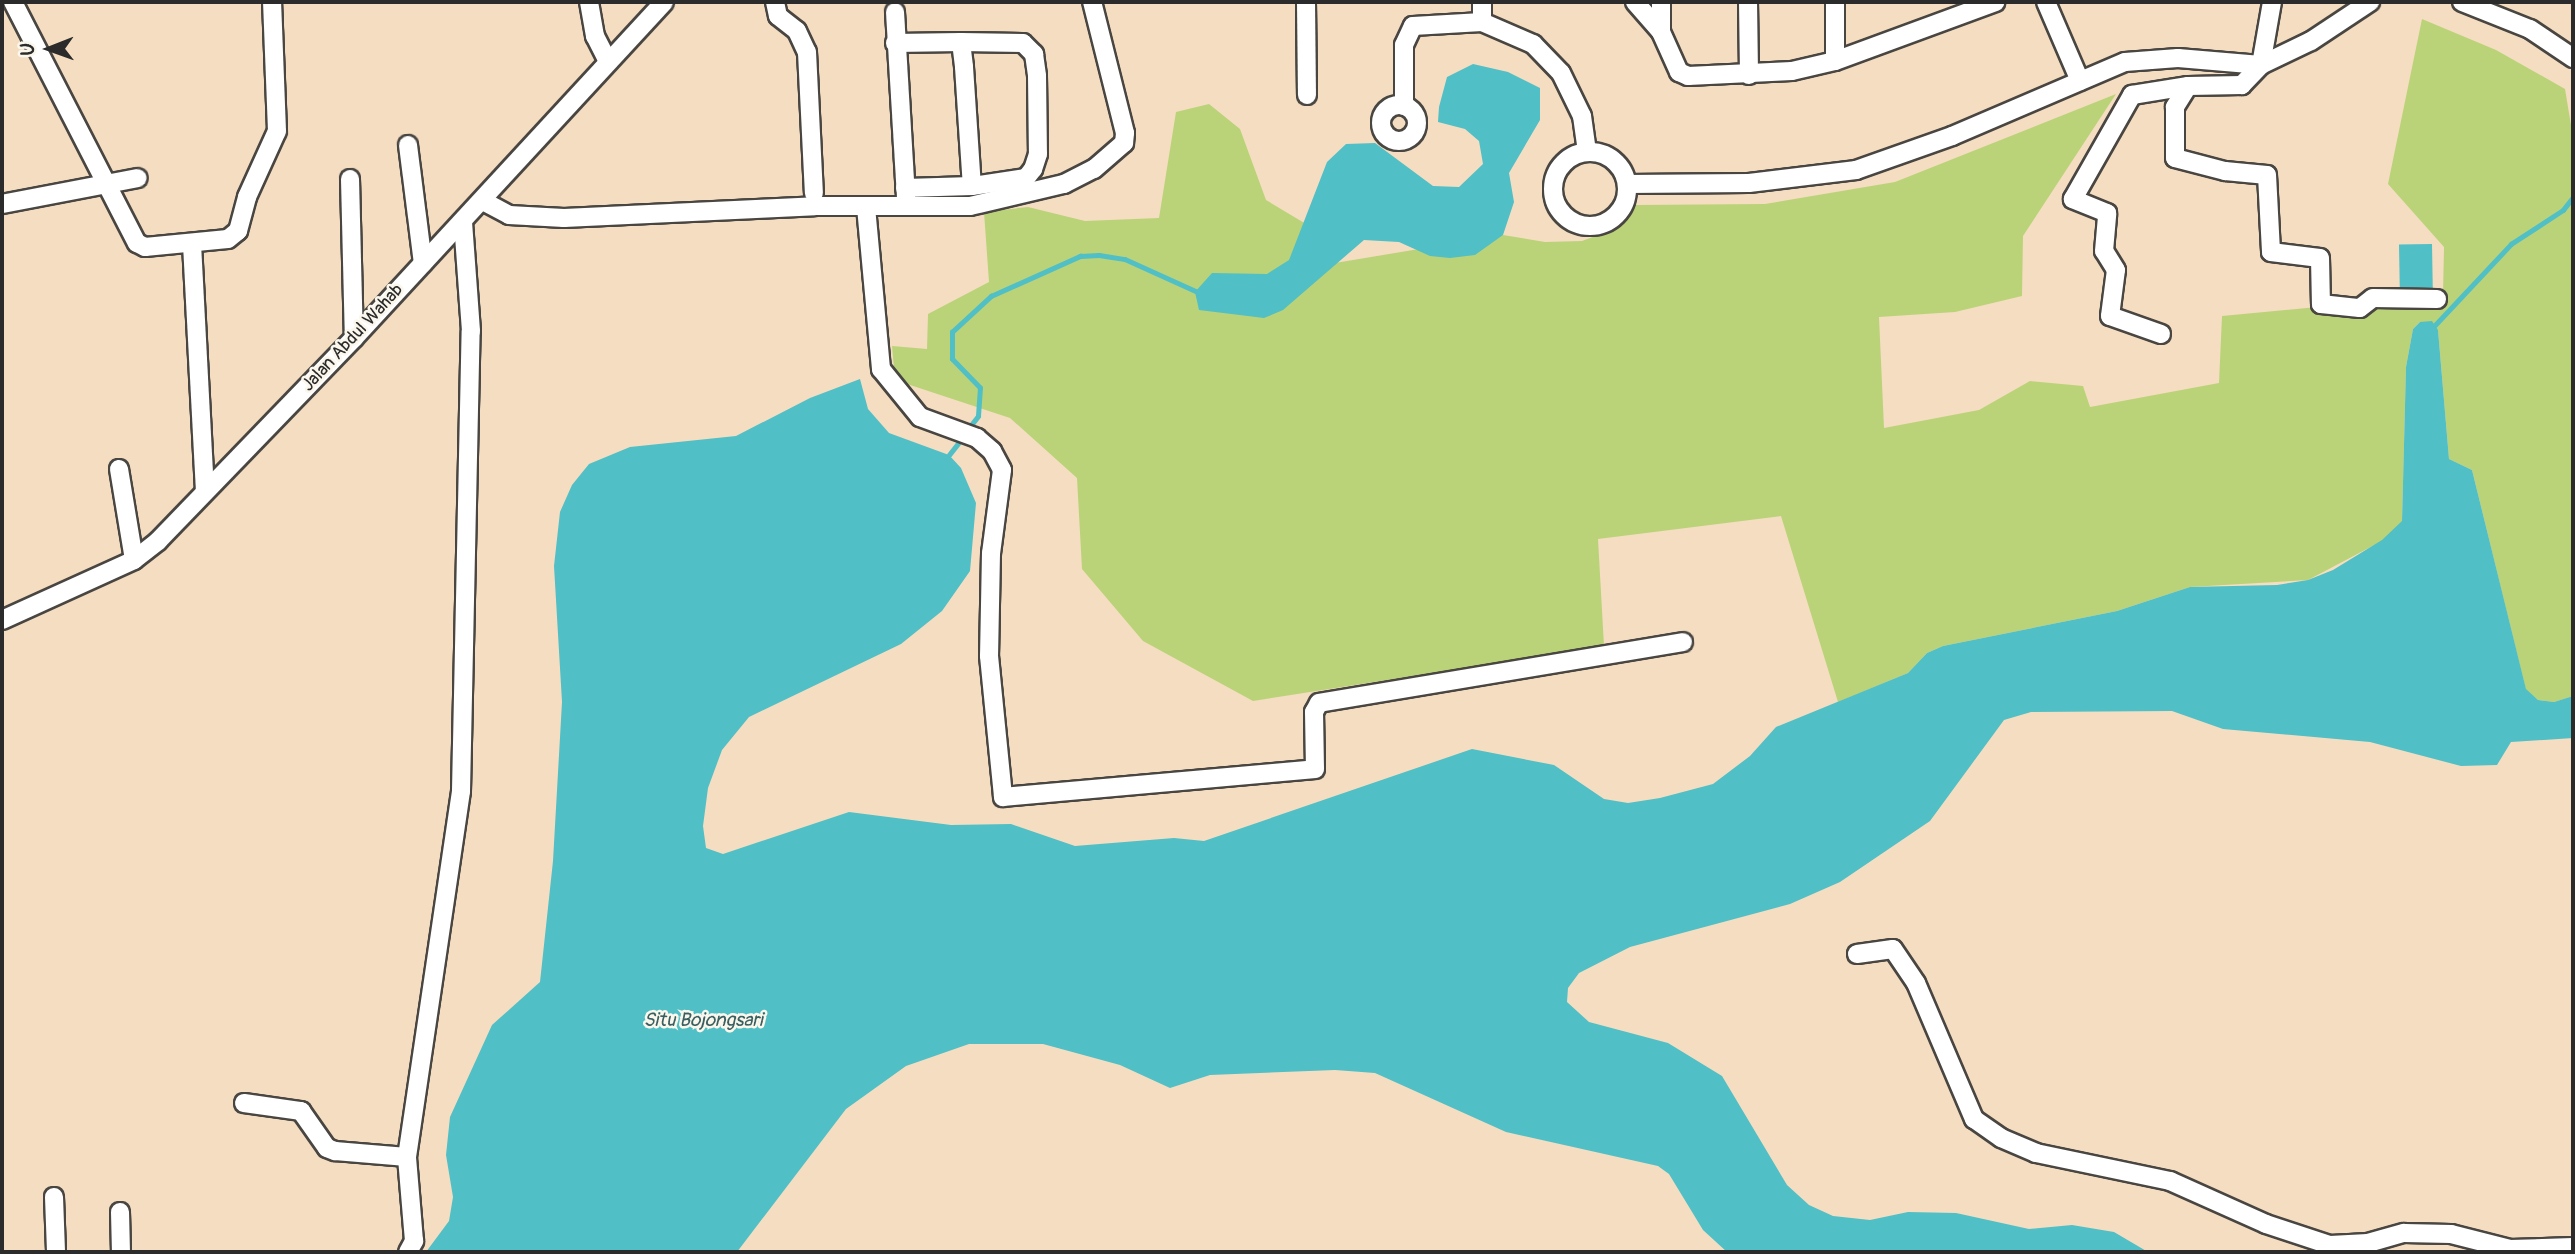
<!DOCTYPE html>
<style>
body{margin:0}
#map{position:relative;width:2575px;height:1254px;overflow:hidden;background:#f5ddc1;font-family:Pangolin,sans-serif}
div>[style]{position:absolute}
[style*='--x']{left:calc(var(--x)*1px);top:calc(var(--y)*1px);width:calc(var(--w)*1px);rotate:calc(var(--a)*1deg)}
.green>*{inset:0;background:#bad378}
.water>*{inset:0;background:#50bfc6;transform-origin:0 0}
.stream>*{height:4.5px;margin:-2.25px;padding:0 2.25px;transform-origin:2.25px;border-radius:2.25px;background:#50bfc6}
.roads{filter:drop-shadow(2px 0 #494642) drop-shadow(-2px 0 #494642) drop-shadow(0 2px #494642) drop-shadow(0 -2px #494642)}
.minor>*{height:18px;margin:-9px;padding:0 9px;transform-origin:9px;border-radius:9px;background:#fff}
.minor>.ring{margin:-9px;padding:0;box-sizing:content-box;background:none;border:18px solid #fff;border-radius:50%}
span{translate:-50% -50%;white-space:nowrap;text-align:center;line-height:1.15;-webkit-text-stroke:5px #fbf7ec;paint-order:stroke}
.street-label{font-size:18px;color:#2b2b2b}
.water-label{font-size:19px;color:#385f61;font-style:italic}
.frame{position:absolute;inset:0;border:4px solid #2b2b2b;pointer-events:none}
.north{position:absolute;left:14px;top:14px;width:70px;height:70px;-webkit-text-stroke:5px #fbf7ec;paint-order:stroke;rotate:269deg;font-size:19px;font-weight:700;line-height:28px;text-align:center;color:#2b2b2b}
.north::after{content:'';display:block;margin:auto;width:24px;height:32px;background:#2b2b2b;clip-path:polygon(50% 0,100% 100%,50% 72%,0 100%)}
</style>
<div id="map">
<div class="green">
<div style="clip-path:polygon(2422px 19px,2496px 50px,2565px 89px,2573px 137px,2573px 696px,2554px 702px,2538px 700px,2526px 690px,2472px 470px,2449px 459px,2438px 330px,2420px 322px,2413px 329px,2406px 367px,2402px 522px,2382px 541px,2308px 580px,2190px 587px,2117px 611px,1943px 646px,1927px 653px,1908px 673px,1838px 702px,1781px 516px,1598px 539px,1604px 646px,1253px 701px,1143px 641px,1082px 569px,1077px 478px,1010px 418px,895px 380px,892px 346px,927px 349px,928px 314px,989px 282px,984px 212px,1028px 207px,1085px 221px,1159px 218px,1176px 112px,1209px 104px,1240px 129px,1266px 200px,1306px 224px,1335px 263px,1503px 235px,1545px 242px,1582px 241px,1614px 229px,1635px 205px,1765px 204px,1895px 182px,2116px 94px,2023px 236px,2022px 296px,1955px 312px,1879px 317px,1884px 428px,1979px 410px,2030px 381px,2083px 386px,2090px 407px,2219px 383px,2222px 316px,2443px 295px,2444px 247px,2388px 184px)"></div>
</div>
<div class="water">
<div style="clip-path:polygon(1473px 64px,1508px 72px,1540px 88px,1540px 120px,1509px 173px,1514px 202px,1503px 235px,1475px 255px,1450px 258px,1430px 256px,1399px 242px,1364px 240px,1283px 310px,1264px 318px,1199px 310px,1195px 292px,1212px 273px,1267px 274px,1289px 260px,1327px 162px,1346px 144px,1375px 143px,1433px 186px,1459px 187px,1483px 164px,1479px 141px,1465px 129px,1438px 122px,1439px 107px,1447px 77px)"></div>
<div style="left:2432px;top:244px;width:51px;height:33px;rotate:89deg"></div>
<div style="clip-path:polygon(2432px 321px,2438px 330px,2449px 459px,2472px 470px,2526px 689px,2538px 700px,2554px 702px,2573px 696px,2573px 738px,2511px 742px,2497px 765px,2461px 766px,2370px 742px,2223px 729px,2172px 711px,2031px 712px,2004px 720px,1930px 821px,1840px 882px,1790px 904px,1630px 947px,1579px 973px,1568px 988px,1567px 1002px,1589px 1022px,1668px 1043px,1722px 1076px,1787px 1185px,1809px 1205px,1833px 1216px,1870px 1220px,1908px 1212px,1956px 1213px,2029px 1229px,2072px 1225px,2114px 1232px,2148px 1252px,1727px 1252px,1703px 1230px,1669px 1174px,1658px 1166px,1506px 1132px,1375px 1073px,1335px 1070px,1210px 1075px,1170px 1088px,1120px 1065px,1043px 1044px,969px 1044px,906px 1066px,846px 1109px,737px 1252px,426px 1252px,449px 1221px,453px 1197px,446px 1155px,450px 1117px,492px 1025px,540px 982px,553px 861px,562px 702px,554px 566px,560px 512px,572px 485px,589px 464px,630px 447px,736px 436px,810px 398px,860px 379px,868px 409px,889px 433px,949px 455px,961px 468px,976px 503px,970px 571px,942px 611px,901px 644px,749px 717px,722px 750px,708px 788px,703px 826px,706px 848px,723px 854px,849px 812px,951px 825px,1011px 824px,1075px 846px,1174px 838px,1204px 841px,1472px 749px,1554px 765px,1604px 799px,1628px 803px,1660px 798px,1713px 784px,1750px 756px,1776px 727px,1908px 673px,1927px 653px,1943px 646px,2117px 611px,2190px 587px,2277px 585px,2308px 580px,2333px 570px,2382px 540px,2402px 521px,2406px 367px,2413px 329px,2420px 322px)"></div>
</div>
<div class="stream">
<div style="--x:2435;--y:325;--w:111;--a:-46.8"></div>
<div style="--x:2511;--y:244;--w:62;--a:-33.2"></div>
<div style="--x:2563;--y:210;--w:16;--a:-52"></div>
<div style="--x:968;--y:429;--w:16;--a:-52"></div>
<div style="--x:978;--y:416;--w:28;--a:-86"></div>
<div style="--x:980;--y:388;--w:40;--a:-134"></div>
<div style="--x:952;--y:359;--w:27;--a:-90"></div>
<div style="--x:952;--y:332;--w:53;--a:-42.7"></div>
<div style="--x:991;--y:296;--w:98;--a:-24.2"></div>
<div style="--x:1080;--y:256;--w:19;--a:-3"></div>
<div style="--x:1099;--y:255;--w:26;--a:9"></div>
<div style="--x:1125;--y:259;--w:82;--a:24.4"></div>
<div style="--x:949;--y:455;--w:23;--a:-52"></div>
</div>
<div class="roads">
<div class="minor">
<div style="--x:13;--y:2;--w:271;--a:62.8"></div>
<div style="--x:137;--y:243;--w:9;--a:27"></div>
<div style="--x:145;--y:247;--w:83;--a:-5.5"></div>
<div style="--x:228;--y:239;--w:13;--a:-39"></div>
<div style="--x:238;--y:231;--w:35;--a:-75"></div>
<div style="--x:247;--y:197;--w:72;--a:-65.6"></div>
<div style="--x:277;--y:131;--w:129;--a:-92.2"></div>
<div style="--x:589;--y:2;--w:35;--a:80"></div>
<div style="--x:595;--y:36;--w:28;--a:63"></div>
<div style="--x:775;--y:2;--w:14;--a:78"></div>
<div style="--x:778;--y:16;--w:24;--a:38"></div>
<div style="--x:797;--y:31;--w:23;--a:65"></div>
<div style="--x:807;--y:52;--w:141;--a:87.2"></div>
<div style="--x:1306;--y:2;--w:93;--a:89.4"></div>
<div style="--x:1482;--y:2;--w:20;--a:90"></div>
<div style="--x:1482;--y:22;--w:56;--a:23.3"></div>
<div style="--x:1533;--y:44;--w:40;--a:46"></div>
<div style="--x:1561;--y:73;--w:48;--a:64"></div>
<div style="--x:1582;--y:116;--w:35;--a:82"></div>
<div style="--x:1635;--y:2;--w:40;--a:49"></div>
<div style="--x:1661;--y:32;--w:44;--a:65.8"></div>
<div style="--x:1679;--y:72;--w:10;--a:24"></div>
<div style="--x:1688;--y:76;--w:104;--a:-2.8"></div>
<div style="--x:1792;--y:71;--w:44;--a:-13.1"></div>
<div style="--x:1661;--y:2;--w:30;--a:90"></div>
<div style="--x:1748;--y:2;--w:73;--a:89.2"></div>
<div style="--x:1835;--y:2;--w:59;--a:90"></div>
<div style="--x:1835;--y:61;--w:171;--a:-20.2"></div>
<div style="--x:2046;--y:2;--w:86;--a:66.7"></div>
<div style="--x:2272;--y:2;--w:64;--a:99.9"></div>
<div style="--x:2261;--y:65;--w:28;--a:134"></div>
<div style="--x:2242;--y:85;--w:54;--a:178.9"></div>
<div style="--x:2188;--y:86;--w:25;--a:122"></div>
<div style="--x:2175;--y:107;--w:51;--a:90"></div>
<div style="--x:2175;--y:158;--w:52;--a:14.6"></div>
<div style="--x:2225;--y:171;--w:42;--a:5.4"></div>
<div style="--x:2267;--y:175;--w:77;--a:87"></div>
<div style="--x:2271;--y:252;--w:49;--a:7"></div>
<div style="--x:2320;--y:258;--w:46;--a:88.8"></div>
<div style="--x:2321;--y:304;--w:39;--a:6"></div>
<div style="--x:2360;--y:308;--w:16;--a:-38"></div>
<div style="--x:2373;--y:298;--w:64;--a:0.9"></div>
<div style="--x:2462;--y:2;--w:73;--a:21.7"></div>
<div style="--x:2530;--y:29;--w:52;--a:34"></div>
<div style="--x:895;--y:12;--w:186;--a:86.6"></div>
<div style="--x:961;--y:42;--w:62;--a:0.9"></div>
<div style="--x:1023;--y:43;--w:16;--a:45"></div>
<div style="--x:1034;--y:54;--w:22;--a:82"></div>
<div style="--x:1037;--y:76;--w:78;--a:89.3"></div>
<div style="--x:1038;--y:154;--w:16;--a:108"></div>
<div style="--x:1033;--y:169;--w:11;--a:128"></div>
<div style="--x:1026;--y:178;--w:55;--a:171.6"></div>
<div style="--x:895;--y:43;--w:66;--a:-0.9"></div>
<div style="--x:961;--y:42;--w:25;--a:83"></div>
<div style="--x:964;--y:67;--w:119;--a:86.2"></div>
<div style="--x:972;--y:186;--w:67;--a:178.3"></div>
<div class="ring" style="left:1381px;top:105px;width:18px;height:18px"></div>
<div style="--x:1404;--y:106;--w:61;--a:-90"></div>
<div style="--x:1404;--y:45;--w:21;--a:-65"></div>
<div style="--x:1413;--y:26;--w:69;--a:-3.3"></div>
<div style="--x:408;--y:145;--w:119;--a:82.8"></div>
<div class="ring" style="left:1553px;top:152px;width:56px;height:56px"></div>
<div style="--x:350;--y:179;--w:159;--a:88.6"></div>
<div style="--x:1627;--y:184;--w:122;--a:-0.5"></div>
<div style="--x:1749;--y:183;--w:108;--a:-6.9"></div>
<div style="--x:1856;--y:170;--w:102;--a:-19.5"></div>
<div style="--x:1952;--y:136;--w:188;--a:-23.2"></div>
<div style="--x:2125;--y:62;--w:53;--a:-4.3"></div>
<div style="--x:2178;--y:58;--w:83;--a:4.8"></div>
<div style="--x:2261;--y:65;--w:55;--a:-25.6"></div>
<div style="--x:2311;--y:41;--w:71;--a:-33.5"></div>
<div style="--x:483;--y:201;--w:30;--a:28"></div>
<div style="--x:509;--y:215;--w:55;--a:3.1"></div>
<div style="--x:564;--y:218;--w:251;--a:-2.7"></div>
<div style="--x:815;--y:206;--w:155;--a:0"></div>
<div style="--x:970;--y:206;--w:97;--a:-13.2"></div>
<div style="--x:1064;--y:184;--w:34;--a:-27"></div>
<div style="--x:1094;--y:169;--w:40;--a:-41"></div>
<div style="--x:1124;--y:143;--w:10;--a:-84"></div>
<div style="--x:1125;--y:133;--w:135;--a:-104.1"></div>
<div style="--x:2;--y:204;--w:138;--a:-10.8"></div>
<div style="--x:866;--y:207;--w:163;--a:84.7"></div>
<div style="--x:881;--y:369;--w:62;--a:50.9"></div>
<div style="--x:920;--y:417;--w:61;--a:20.2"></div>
<div style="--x:977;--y:438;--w:20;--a:41"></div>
<div style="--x:992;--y:451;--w:21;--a:62"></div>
<div style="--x:1002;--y:470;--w:84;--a:97.5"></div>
<div style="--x:991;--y:553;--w:103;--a:91.1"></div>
<div style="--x:989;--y:656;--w:142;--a:84.3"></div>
<div style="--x:1003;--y:797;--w:313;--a:-5.1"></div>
<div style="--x:1315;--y:769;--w:57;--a:-91"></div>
<div style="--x:1314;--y:712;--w:10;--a:-61"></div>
<div style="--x:1319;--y:703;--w:369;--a:-9.5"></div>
<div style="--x:192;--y:244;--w:245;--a:87"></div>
<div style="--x:2161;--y:334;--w:54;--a:-160.6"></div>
<div style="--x:2110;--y:316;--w:46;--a:-82.6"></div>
<div style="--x:2116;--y:270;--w:22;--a:-122"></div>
<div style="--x:2104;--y:251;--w:38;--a:-85"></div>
<div style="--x:2107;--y:213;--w:37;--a:-158"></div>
<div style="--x:2073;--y:199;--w:120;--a:-60.4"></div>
<div style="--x:2132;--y:95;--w:57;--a:-9.1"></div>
<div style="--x:119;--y:469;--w:92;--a:80.6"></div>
<div style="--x:2;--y:620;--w:145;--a:-24.4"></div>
<div style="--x:134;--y:560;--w:31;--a:-38"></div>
<div style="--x:158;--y:541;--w:282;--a:-46"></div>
<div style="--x:354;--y:338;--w:457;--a:-47.3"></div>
<div style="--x:1857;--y:954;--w:36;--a:-8"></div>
<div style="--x:1893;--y:949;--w:41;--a:55.9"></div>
<div style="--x:1916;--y:983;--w:148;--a:66.9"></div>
<div style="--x:1974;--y:1119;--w:33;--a:35"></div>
<div style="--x:2001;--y:1138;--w:38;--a:23"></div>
<div style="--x:2036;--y:1153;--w:137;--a:11.8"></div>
<div style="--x:2170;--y:1181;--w:105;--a:24.1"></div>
<div style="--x:2266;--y:1224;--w:67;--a:18.2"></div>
<div style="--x:2330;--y:1245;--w:38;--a:-3"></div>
<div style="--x:2368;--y:1243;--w:37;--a:-16"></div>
<div style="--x:2404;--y:1233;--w:47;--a:1.2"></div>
<div style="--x:2451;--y:1234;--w:61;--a:14.3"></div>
<div style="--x:2510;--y:1249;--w:63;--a:-1.8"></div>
<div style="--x:244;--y:1103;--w:58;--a:8"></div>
<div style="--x:301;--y:1111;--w:45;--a:54.9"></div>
<div style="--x:327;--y:1148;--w:9;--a:21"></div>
<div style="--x:335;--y:1151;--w:72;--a:4.8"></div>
<div style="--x:54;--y:1197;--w:55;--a:87.9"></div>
<div style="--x:120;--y:1212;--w:40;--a:88.6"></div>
<div style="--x:408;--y:1252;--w:13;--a:-61"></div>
<div style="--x:414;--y:1241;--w:84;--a:-94.8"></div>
<div style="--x:407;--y:1157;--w:370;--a:-81.6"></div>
<div style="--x:461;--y:791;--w:460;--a:-88.8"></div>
<div style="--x:471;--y:331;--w:109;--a:-94.2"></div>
</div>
</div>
<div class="street-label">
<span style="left:353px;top:338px;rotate:-47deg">Jalan Abdul Wahab</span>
</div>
<div class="water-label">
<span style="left:703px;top:1021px">Situ Bojongsari</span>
</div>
<div class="frame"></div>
<div class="north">U</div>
</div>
